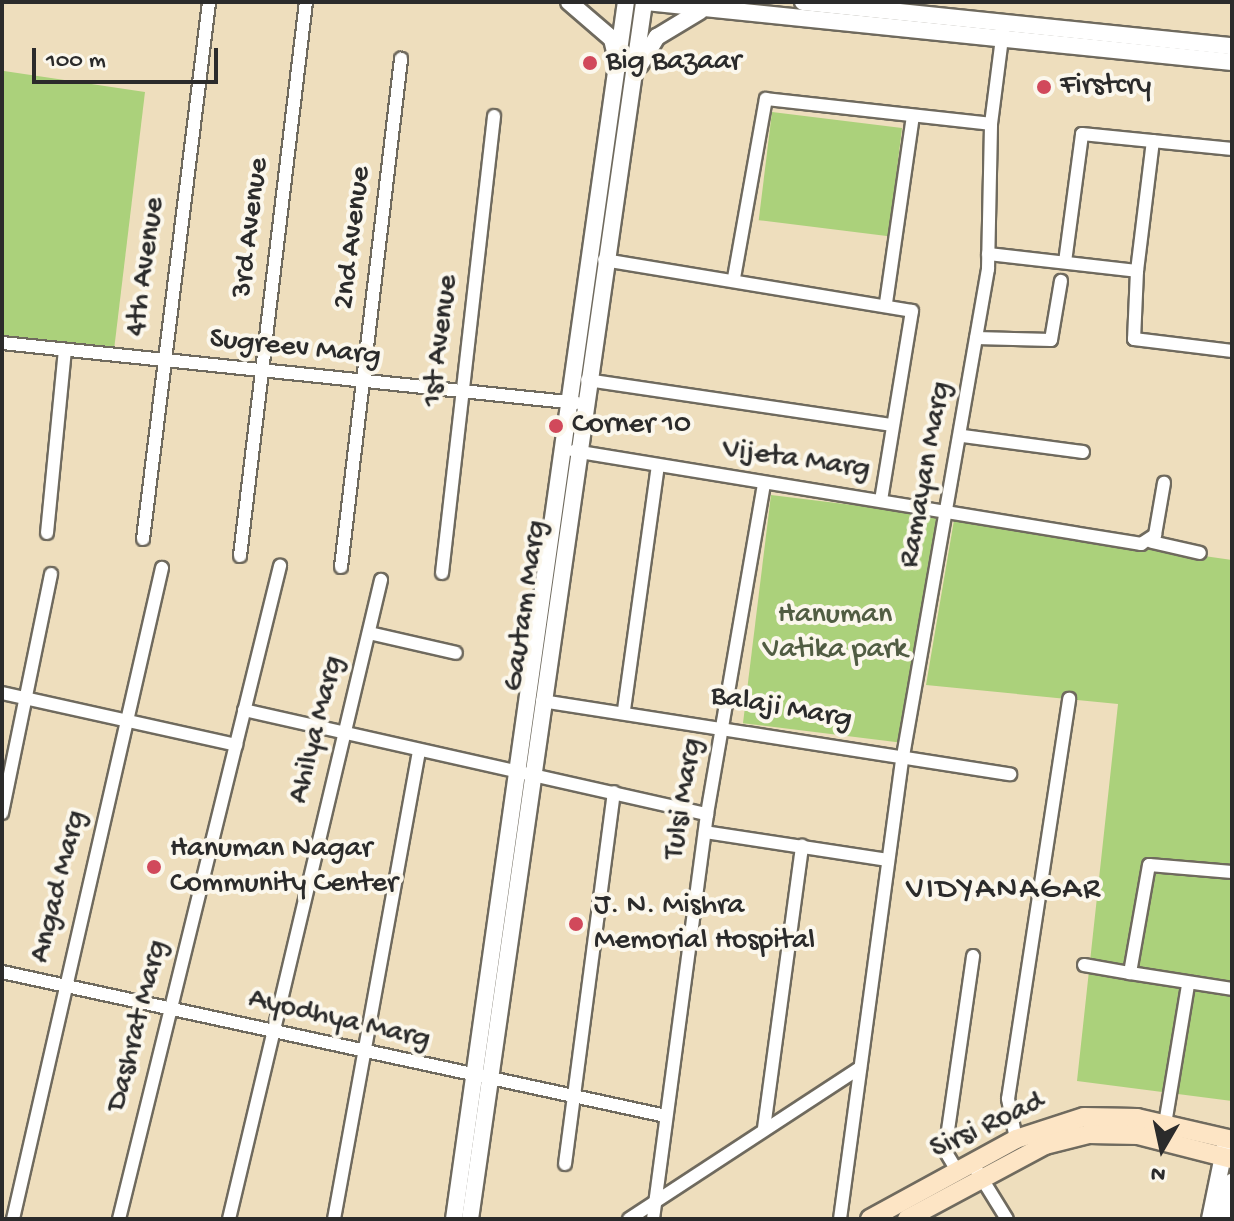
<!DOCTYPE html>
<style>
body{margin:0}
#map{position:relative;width:1234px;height:1221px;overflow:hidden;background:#eedebd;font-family:"Gochi Hand",sans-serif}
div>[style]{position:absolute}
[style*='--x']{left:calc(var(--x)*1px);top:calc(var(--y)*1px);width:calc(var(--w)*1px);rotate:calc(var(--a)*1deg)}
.green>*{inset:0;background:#abd17b;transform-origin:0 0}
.roads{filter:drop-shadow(2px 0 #6f6a5e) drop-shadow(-2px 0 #6f6a5e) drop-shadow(0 2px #6f6a5e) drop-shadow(0 -2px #6f6a5e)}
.minor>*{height:12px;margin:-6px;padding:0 6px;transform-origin:6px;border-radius:6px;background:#fff}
.tertiary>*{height:16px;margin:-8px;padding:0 8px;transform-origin:8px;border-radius:8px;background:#fff}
.secondary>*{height:18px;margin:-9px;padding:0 9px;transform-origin:9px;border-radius:9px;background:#fde5c5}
.dots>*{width:22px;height:22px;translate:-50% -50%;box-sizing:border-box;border:4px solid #fbf7ec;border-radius:50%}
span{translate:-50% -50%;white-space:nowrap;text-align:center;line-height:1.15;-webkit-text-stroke:8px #fbf7ec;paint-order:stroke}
.poi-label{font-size:30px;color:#2b2b2b}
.left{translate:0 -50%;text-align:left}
.street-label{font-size:30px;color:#2b2b2b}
.park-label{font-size:30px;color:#515d43}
.neighbourhood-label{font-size:32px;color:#2b2b2b;letter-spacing:2px}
.frame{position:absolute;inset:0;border:4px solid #2b2b2b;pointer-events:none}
.north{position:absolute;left:1122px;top:1109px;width:80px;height:80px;-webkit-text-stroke:6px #fbf7ec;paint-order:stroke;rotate:189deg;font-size:22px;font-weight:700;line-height:32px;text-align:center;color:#2b2b2b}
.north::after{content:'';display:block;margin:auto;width:28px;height:36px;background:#2b2b2b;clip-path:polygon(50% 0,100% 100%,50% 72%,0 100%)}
.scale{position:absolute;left:32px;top:48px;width:186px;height:36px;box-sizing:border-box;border:4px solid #2b2b2b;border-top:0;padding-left:10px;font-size:24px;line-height:28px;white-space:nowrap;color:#2b2b2b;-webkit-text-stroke:6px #fbf7ec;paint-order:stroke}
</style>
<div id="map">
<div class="green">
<div style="clip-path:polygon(4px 71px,145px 92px,114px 350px,2px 336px)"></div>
<div style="left:772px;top:112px;width:131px;height:109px;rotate:7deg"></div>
<div style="left:771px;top:495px;width:170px;height:230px;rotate:7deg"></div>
<div style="clip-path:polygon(954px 520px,1232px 560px,1232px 1101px,1077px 1081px,1118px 704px,926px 685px)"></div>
</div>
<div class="roads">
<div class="minor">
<div style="--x:988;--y:254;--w:150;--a:6.5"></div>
<div style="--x:1137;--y:271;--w:131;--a:-83"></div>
<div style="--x:604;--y:260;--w:312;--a:9.4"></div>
<div style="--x:912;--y:311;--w:192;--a:99.3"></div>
<div style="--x:1065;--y:262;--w:129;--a:-82.4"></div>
<div style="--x:1082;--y:134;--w:151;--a:5.7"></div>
<div style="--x:1137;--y:271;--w:68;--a:92.5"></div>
<div style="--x:1134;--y:339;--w:99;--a:7"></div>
<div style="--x:734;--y:278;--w:182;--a:-79.9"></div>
<div style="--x:766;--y:99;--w:226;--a:6.3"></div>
<div style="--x:886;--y:303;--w:189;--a:-81.8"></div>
<div style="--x:976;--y:338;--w:75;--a:1.5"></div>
<div style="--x:1051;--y:340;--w:60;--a:-80.4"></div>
<div style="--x:2;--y:343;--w:578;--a:5.96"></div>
<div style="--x:587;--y:380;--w:308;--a:8.4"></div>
<div style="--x:963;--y:436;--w:121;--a:7.6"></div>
<div style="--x:574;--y:451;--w:575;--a:9.31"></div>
<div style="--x:1141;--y:544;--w:17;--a:-33"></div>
<div style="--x:1155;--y:535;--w:53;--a:-80.2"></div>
<div style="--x:47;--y:533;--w:184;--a:-84.4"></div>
<div style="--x:143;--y:539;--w:541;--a:-82.99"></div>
<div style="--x:1152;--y:542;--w:49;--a:12.9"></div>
<div style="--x:240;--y:556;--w:558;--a:-83.21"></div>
<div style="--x:341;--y:567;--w:512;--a:-83.26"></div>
<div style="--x:442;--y:573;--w:460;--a:-83.5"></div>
<div style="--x:369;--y:633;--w:89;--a:12.9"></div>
<div style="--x:2;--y:693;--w:240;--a:12.5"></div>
<div style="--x:542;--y:701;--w:474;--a:8.9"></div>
<div style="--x:244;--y:710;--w:475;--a:12.7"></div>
<div style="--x:624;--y:710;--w:246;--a:-82.1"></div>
<div style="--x:2;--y:813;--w:244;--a:-78.4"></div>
<div style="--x:705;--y:832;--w:184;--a:8.7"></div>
<div style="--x:1232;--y:872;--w:83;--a:-175.2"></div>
<div style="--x:1149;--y:865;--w:110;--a:100"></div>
<div style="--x:1130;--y:973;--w:103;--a:8.9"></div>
<div style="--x:1084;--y:965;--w:47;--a:9.9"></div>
<div style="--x:2;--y:972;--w:679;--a:12.24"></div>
<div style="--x:1165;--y:1124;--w:141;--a:-80.6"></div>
<div style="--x:764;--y:1128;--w:285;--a:-82.3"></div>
<div style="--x:1016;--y:1139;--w:41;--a:-101.3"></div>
<div style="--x:1008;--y:1099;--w:405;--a:-81.3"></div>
<div style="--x:971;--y:1161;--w:68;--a:58.2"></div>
<div style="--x:565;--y:1164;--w:375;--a:-82.5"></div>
<div style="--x:956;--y:1169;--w:21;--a:-121"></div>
<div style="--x:945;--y:1151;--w:197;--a:-81.8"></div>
<div style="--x:13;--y:1219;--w:668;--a:-77.11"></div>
<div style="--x:119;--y:1219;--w:673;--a:-76.15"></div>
<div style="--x:229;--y:1219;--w:657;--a:-76.62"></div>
<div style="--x:334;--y:1219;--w:476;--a:-79.7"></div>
<div style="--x:629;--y:1219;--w:276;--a:-33.2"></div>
<div style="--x:653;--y:1219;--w:409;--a:-82.4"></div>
<div style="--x:707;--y:814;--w:335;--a:-80.2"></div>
<div style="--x:840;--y:1219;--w:467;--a:-82.3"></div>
<div style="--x:903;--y:756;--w:494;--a:-80.1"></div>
<div style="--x:988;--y:269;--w:145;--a:-88.8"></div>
<div style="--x:991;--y:124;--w:95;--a:-82.7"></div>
</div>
<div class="tertiary">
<div style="--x:569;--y:2;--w:57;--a:40.7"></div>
<div style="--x:612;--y:39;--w:18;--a:77"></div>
<div style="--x:646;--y:2;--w:589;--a:5.85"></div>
<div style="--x:803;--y:2;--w:431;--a:5.9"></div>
<div style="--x:640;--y:65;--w:33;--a:-59"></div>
<div style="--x:657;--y:37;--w:50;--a:-31.2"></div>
<div style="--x:454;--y:1219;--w:1229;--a:-81.96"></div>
<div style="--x:470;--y:1219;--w:1229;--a:-81.86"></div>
<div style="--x:1210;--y:1219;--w:75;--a:-78.4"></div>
<div style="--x:1225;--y:1219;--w:38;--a:-79"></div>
</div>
<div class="secondary">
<div style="--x:870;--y:1219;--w:166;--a:-28.7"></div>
<div style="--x:1016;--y:1139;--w:71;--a:-17.9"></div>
<div style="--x:1084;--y:1117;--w:53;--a:1.1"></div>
<div style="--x:1137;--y:1118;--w:98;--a:13"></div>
<div style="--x:907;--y:1219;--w:157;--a:-28.2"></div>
<div style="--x:1045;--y:1145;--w:45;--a:-14"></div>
<div style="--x:1089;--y:1134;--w:49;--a:1.2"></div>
<div style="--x:1138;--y:1135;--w:97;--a:14.3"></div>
</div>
</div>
<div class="dots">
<div style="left:590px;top:63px;background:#d1495b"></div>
<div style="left:1044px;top:87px;background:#d1495b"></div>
<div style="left:556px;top:426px;background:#d1495b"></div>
<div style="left:154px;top:867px;background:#d1495b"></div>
<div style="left:576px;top:924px;background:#d1495b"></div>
</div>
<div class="poi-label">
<span class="left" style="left:606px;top:63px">Big Bazaar</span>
<span class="left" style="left:1060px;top:87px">Firstcry</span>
<span class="left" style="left:572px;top:426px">Corner 10</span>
<span class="left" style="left:170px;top:867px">Hanuman Nagar<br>Community Center</span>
<span class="left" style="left:594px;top:924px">J. N. Mishra<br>Memorial Hospital</span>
</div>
<div class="street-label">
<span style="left:252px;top:228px;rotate:-83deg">3rd Avenue</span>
<span style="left:354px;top:238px;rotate:-83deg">2nd Avenue</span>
<span style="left:147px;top:267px;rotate:-82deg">4th Avenue</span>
<span style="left:442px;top:341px;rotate:-83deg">1st Avenue</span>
<span style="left:295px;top:349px;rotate:6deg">Sugreev Marg</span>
<span style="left:796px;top:461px;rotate:8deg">Vijeta Marg</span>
<span style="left:927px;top:475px;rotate:-80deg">Ramayan Marg</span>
<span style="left:527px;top:606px;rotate:-82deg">Gautam Marg</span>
<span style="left:781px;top:709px;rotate:10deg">Balaji Marg</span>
<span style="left:318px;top:730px;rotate:-76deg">Ahilya Marg</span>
<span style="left:685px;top:799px;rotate:-81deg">Tulsi Marg</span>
<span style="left:60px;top:887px;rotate:-76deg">Angad Marg</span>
<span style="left:339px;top:1021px;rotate:13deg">Ayodhya Marg</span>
<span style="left:139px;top:1026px;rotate:-76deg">Dashrat Marg</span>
<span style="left:988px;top:1127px;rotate:-25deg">Sirsi Road</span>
</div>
<div class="park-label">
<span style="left:835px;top:633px">Hanuman<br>Vatika park</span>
</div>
<div class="neighbourhood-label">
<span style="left:1004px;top:890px">VIDYANAGAR</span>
</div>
<div class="frame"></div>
<div class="north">N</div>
<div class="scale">100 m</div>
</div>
